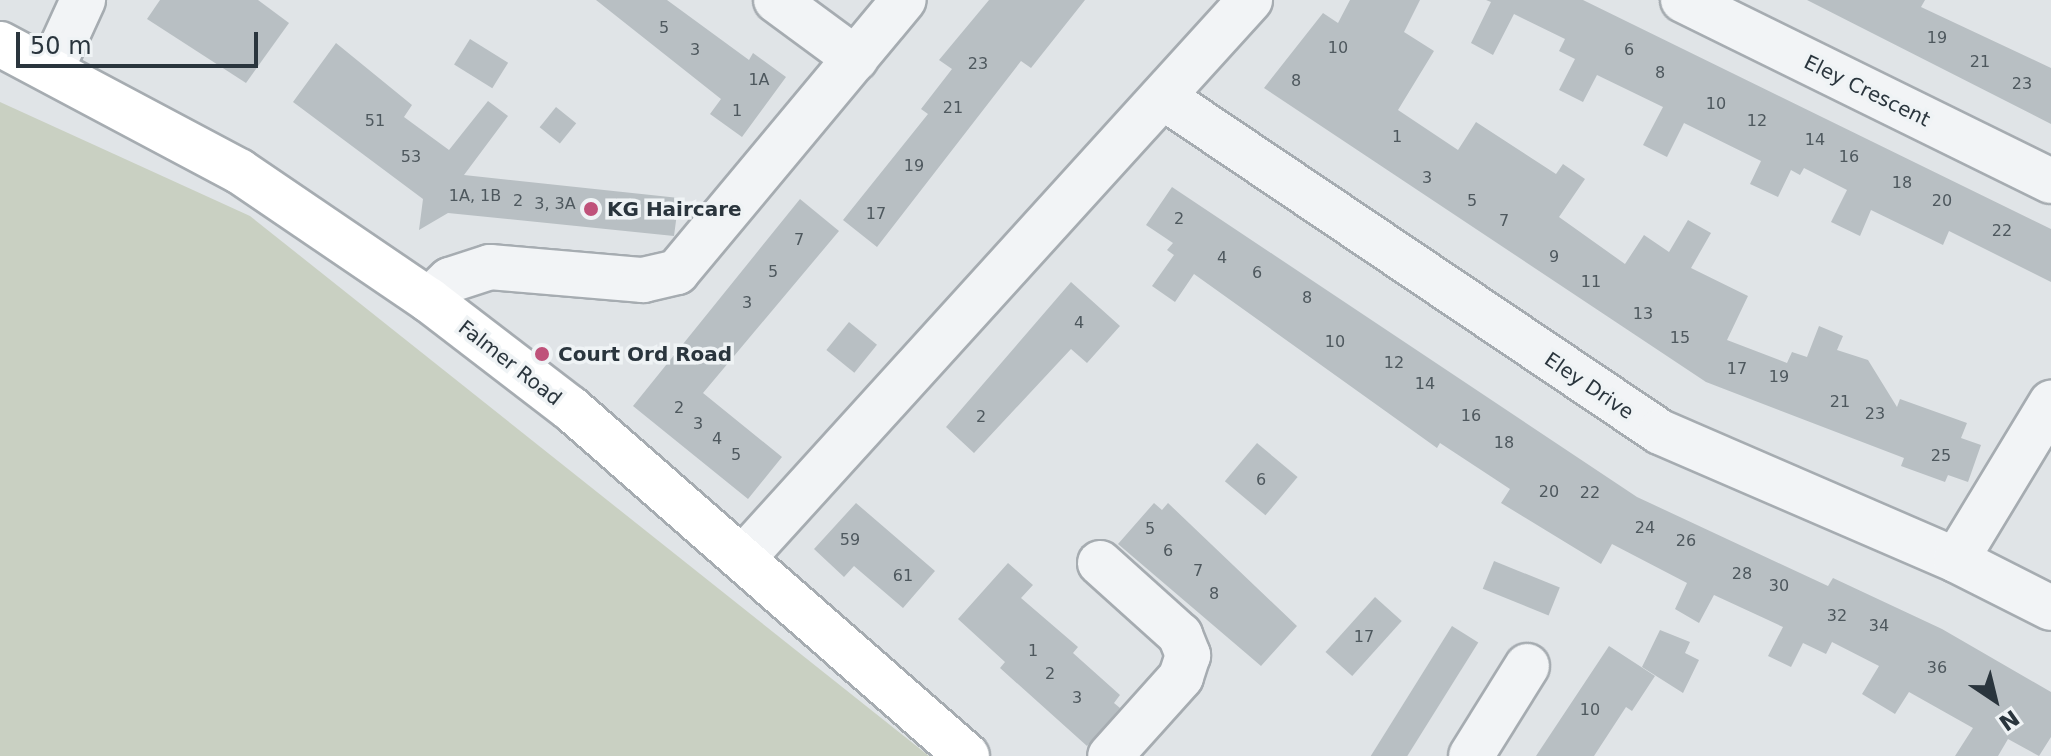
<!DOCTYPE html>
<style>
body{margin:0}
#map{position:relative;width:2051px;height:756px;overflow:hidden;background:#e0e4e7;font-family:"DejaVu Sans",sans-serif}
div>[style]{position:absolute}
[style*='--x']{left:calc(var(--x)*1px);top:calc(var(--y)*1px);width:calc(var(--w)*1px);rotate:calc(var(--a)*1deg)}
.green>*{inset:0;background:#c9d0c2}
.building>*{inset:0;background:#b8bfc3;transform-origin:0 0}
.roads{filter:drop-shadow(2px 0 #a6acb1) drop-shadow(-2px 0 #a6acb1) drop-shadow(0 2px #a6acb1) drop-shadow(0 -2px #a6acb1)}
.minor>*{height:44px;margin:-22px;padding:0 22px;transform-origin:22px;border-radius:22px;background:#f2f4f6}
.major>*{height:44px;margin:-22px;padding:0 22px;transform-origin:22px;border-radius:22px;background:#fff}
.dots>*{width:22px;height:22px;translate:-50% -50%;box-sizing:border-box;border:4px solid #eff3f5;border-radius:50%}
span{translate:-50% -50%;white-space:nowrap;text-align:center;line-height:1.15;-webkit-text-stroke:7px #eff3f5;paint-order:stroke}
.number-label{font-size:16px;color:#4e585e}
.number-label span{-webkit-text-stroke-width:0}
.street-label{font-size:20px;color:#2a353d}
.poi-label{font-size:20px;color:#2a353d;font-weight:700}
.left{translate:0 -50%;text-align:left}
.north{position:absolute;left:1955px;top:660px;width:80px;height:80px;-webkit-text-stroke:6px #eff3f5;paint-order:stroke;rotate:145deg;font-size:22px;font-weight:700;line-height:32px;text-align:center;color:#2a353d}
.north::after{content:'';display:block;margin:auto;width:28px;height:36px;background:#2a353d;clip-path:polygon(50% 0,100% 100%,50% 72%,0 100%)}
.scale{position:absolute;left:16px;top:32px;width:242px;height:36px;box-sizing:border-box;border:4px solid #2a353d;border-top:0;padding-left:10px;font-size:24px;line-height:28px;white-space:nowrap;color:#2a353d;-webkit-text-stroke:6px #eff3f5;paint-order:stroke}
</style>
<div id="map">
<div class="green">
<div style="clip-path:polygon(0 102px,250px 216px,929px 756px,0 756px)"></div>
</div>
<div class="building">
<div style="clip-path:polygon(160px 0,258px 0,289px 23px,246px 83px,147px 19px)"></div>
<div style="clip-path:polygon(596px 0,667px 0,749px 60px,753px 53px,786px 77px,742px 137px,710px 114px,721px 99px)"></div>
<div style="clip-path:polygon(989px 0,1085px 0,1031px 68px,1021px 61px,877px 247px,843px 220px,928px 114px,921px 109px,952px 69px,939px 60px)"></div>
<div style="clip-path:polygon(1350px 0,1420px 0,1404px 32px,1434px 51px,1398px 110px,1458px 150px,1476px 122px,1556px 174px,1563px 164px,1585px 179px,1559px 217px,1625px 264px,1644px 235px,1669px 252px,1688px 220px,1711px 233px,1691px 268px,1748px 296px,1727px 340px,1787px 363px,1792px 352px,1807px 357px,1819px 326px,1843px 336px,1837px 350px,1868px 360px,1897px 407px,1900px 399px,1967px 423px,1961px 438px,1981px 445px,1968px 482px,1948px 475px,1945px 482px,1901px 466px,1904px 458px,1706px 382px,1264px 88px,1323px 13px,1338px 23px)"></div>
<div style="clip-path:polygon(1486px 0,1583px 0,2051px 229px,2051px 282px,1949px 231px,1943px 245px,1871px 210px,1860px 236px,1831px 222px,1847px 190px,1804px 168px,1800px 175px,1791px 170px,1778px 197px,1750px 184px,1761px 161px,1684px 123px,1667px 157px,1643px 145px,1663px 107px,1597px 75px,1583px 102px,1559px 90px,1575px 59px,1559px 51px,1565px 39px,1514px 14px,1493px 55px,1471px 43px,1491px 2px)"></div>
<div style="clip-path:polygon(1807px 0,1925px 0,1921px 7px,2051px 68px,2051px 124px)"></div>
<div style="left:470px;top:39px;width:45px;height:30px;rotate:32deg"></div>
<div style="clip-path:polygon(336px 43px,412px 105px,404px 117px,449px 150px,488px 101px,508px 116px,464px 175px,679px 198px,674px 236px,448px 213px,419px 230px,423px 199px,293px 102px)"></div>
<div style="left:556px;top:107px;width:26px;height:26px;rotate:39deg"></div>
<div style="clip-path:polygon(1172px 187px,1637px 497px,1828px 586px,1833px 578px,1942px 629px,2051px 692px,2051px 737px,2039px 756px,2008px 739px,1998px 756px,1955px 756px,1973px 728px,1909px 692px,1895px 714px,1862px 694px,1879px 666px,1832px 642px,1826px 654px,1803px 643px,1791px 667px,1768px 656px,1783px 627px,1714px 595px,1699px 623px,1675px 609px,1687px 583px,1612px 544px,1601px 564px,1501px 503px,1510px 489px,1440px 443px,1437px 448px,1194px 274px,1175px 302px,1152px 286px,1174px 255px,1167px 250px,1173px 243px,1146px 225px)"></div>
<div style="clip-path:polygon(800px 199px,839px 231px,703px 393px,782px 457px,748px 499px,633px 406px)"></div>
<div style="clip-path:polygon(1071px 282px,1120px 326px,1087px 363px,1071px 349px,974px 453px,946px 427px)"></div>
<div style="left:849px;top:322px;width:36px;height:36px;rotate:39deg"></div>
<div style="left:1257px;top:443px;width:53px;height:50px;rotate:40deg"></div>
<div style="clip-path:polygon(856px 503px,935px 571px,903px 608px,854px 566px,844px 577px,814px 549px)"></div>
<div style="clip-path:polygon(1154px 503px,1162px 510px,1168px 503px,1297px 626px,1261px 666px,1118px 544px)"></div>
<div style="left:1494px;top:561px;width:71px;height:30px;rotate:22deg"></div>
<div style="clip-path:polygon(1008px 563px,1033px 585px,1021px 598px,1078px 647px,1073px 653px,1120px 695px,1114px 703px,1120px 708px,1087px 746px,1000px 668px,1005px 662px,958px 619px)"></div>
<div style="left:1375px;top:597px;width:36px;height:74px;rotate:42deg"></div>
<div style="left:1452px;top:626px;width:31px;height:154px;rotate:32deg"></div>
<div style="clip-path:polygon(1660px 630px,1690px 642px,1685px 653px,1699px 660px,1683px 693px,1642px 667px)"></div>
<div style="clip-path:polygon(1609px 646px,1655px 676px,1632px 711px,1626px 707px,1594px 756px,1536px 756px)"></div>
</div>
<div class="roads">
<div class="minor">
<div style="--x:776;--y:0;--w:99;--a:36.4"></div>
<div style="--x:1683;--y:0;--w:410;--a:26.2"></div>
<div style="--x:52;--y:68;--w:75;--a:-65.5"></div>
<div style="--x:1163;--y:97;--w:599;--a:33.98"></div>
<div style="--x:1660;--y:432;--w:322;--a:23.4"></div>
<div style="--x:1956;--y:560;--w:106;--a:26.8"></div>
<div style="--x:429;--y:300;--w:29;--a:-44"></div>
<div style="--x:450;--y:280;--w:42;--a:-18"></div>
<div style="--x:490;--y:267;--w:154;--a:4.9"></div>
<div style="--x:643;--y:280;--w:35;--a:-13"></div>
<div style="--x:677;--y:272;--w:354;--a:-50.2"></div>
<div style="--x:743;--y:558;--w:754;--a:-47.74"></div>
<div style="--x:1956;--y:560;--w:184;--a:-58.8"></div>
<div style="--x:1100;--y:563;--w:108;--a:42"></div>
<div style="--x:1180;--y:635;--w:22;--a:68"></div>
<div style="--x:1188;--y:655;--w:23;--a:108"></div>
<div style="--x:1181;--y:677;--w:106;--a:131.9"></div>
<div style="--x:1471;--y:756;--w:106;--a:-58.1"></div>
</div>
<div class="major">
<div style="--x:0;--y:44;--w:271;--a:28"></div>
<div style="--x:239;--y:171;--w:230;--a:34.2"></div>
<div style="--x:429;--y:300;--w:178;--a:37.5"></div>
<div style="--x:570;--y:408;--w:528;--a:41.24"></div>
</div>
</div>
<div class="dots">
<div style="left:591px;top:209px;background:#bf527a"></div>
<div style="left:542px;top:354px;background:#bf527a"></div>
</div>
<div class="number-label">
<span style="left:664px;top:28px">5</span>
<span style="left:1937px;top:38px">19</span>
<span style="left:1338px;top:48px">10</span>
<span style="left:695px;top:50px">3</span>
<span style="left:1629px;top:50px">6</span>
<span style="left:1980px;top:62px">21</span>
<span style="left:978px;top:64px">23</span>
<span style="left:1660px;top:73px">8</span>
<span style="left:759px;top:80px">1A</span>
<span style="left:1296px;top:81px">8</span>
<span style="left:2022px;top:84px">23</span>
<span style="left:1716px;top:104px">10</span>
<span style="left:953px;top:108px">21</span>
<span style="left:737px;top:111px">1</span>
<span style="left:375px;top:121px">51</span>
<span style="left:1757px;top:121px">12</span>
<span style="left:1397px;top:137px">1</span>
<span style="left:1815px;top:140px">14</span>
<span style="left:411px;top:157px">53</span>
<span style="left:1849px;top:157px">16</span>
<span style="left:914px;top:166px">19</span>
<span style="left:1427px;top:178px">3</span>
<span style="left:1902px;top:183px">18</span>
<span style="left:475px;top:196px">1A, 1B</span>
<span style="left:518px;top:201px">2</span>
<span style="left:1472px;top:201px">5</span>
<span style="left:1942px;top:201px">20</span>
<span style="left:555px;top:204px">3, 3A</span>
<span style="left:876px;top:214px">17</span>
<span style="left:1179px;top:219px">2</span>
<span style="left:1504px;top:221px">7</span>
<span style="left:2002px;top:231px">22</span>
<span style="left:799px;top:240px">7</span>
<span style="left:1554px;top:257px">9</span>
<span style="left:1222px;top:258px">4</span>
<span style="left:773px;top:272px">5</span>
<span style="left:1257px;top:273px">6</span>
<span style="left:1591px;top:282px">11</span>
<span style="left:1307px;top:298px">8</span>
<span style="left:747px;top:303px">3</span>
<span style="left:1643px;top:314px">13</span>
<span style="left:1079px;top:323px">4</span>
<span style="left:1680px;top:338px">15</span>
<span style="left:1335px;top:342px">10</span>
<span style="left:1394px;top:363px">12</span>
<span style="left:1737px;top:369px">17</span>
<span style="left:1779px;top:377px">19</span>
<span style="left:1425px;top:384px">14</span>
<span style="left:1840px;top:402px">21</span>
<span style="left:679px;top:408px">2</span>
<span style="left:1875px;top:414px">23</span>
<span style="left:1471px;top:416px">16</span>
<span style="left:981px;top:417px">2</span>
<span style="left:698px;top:424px">3</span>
<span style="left:717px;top:439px">4</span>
<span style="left:1504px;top:443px">18</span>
<span style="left:736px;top:455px">5</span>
<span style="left:1941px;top:456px">25</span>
<span style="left:1261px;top:480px">6</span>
<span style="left:1549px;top:492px">20</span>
<span style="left:1590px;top:493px">22</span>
<span style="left:1645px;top:528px">24</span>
<span style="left:1150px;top:529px">5</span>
<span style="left:850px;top:540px">59</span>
<span style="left:1686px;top:541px">26</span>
<span style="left:1168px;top:551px">6</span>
<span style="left:1198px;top:571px">7</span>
<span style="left:1742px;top:574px">28</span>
<span style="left:903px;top:576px">61</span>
<span style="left:1779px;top:586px">30</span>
<span style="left:1214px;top:594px">8</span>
<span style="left:1837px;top:616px">32</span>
<span style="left:1879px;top:626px">34</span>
<span style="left:1364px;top:637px">17</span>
<span style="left:1033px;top:651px">1</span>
<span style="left:1937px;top:668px">36</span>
<span style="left:1050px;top:674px">2</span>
<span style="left:1077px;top:698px">3</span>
<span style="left:1590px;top:710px">10</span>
</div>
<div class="street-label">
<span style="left:1867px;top:91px;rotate:26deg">Eley Crescent</span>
<span style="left:510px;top:363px;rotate:38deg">Falmer Road</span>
<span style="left:1589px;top:386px;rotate:34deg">Eley Drive</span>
</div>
<div class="poi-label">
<span class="left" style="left:607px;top:209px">KG Haircare</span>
<span class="left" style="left:558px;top:354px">Court Ord Road</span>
</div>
<div class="north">N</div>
<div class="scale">50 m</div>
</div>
